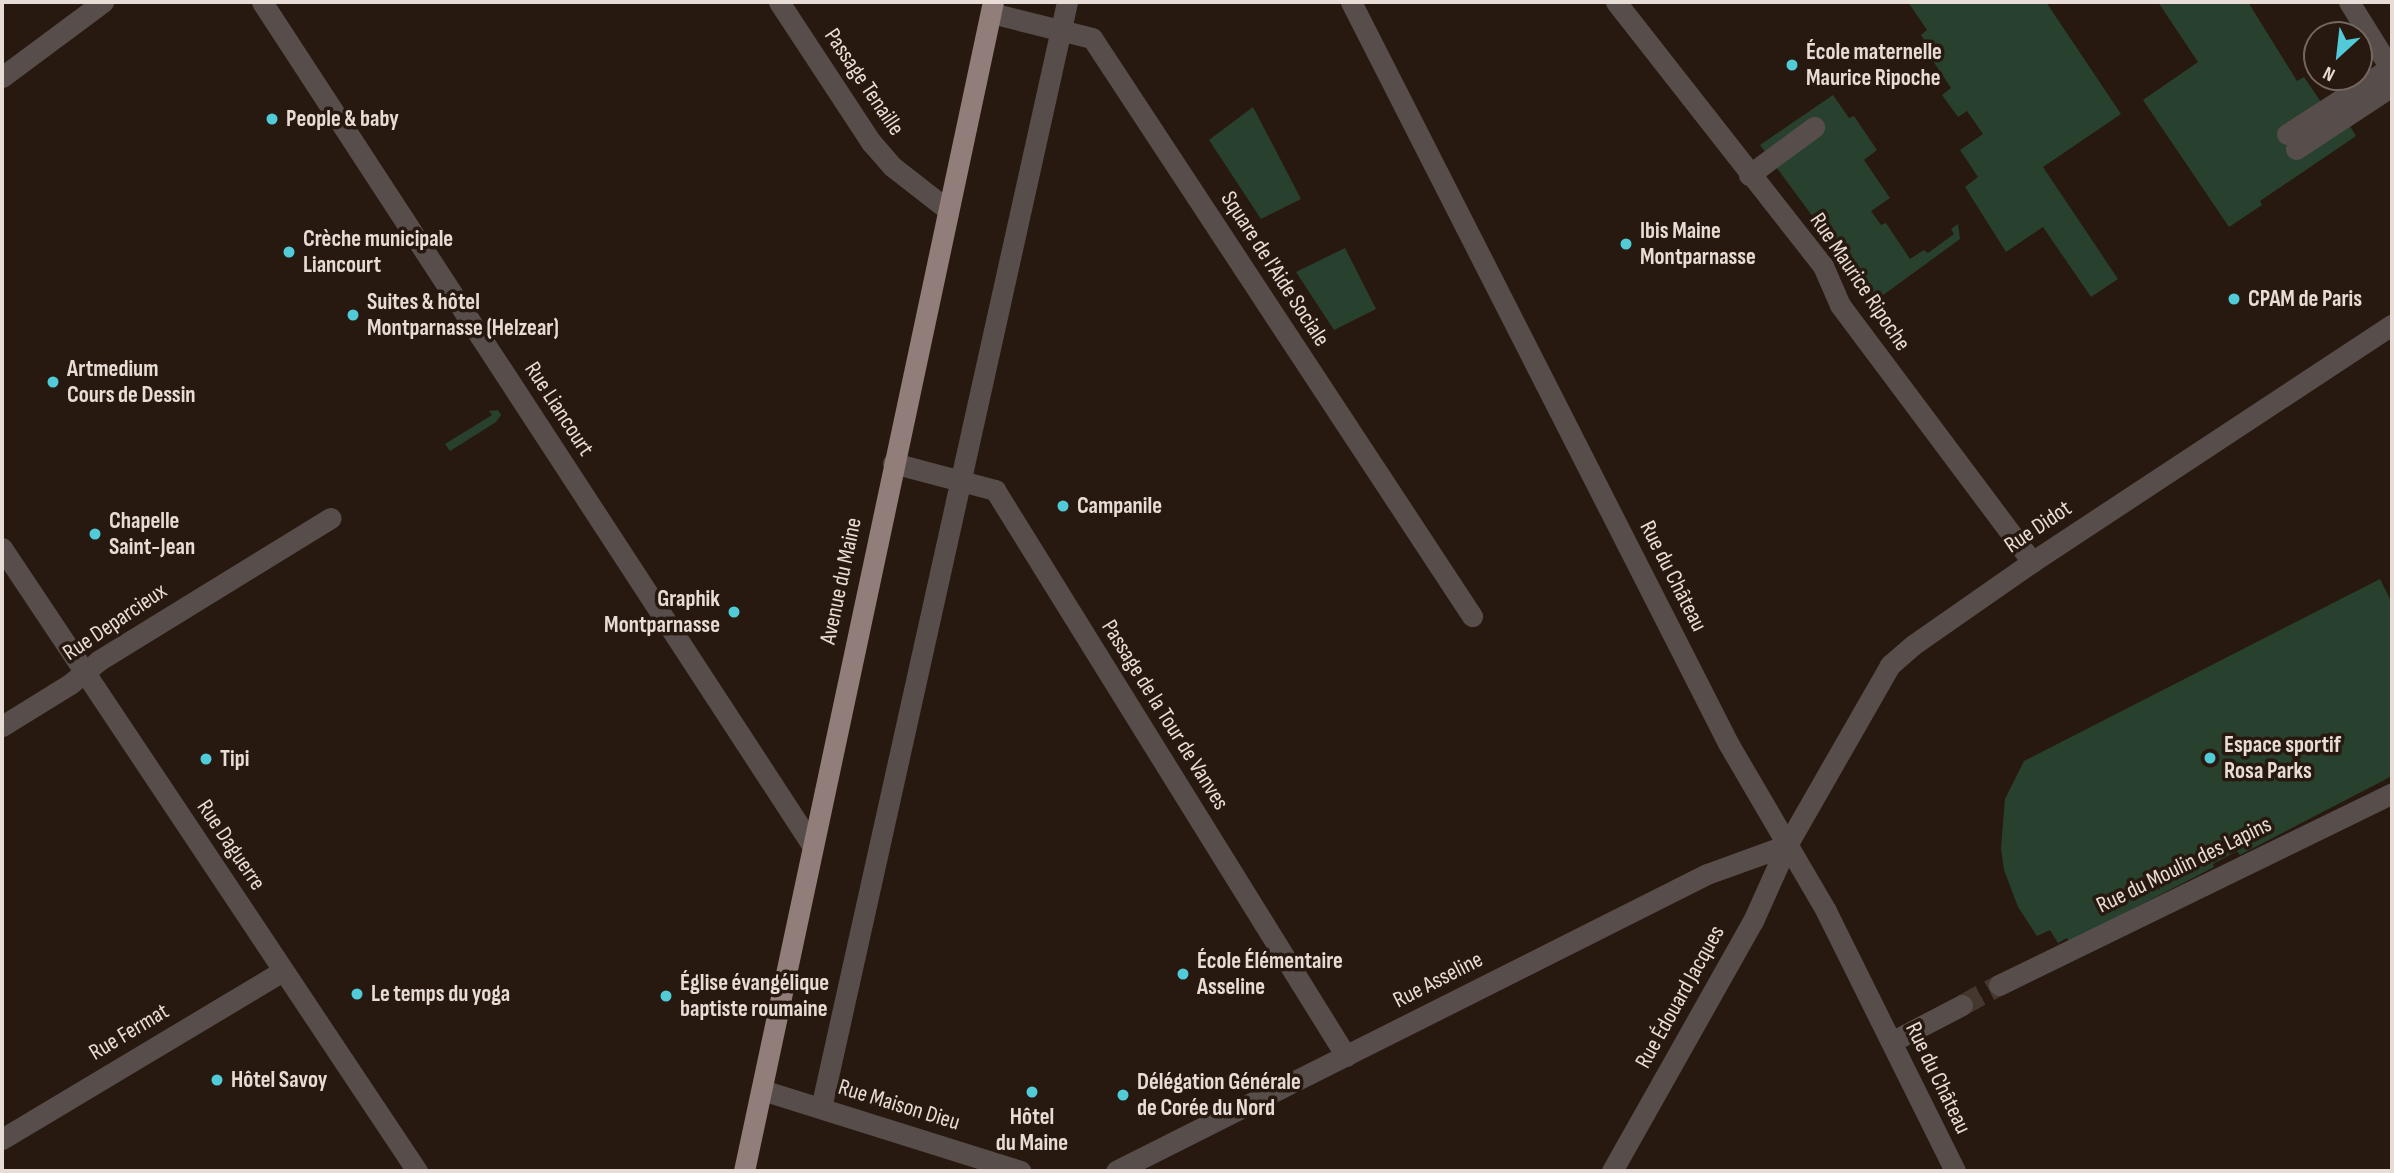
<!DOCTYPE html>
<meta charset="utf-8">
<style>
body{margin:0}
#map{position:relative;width:2394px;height:1173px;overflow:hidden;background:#281910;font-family:"Sofia Sans Condensed",sans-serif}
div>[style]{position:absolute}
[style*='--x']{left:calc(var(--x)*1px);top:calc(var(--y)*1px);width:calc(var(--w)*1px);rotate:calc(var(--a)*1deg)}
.green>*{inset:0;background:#28402e}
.pedestrian-tunnel>*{height:21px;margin-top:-10.5px;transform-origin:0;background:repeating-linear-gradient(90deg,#45362e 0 21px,transparent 0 31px)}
.service>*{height:21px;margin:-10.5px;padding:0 10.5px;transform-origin:10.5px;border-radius:10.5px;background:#574d4b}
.pedestrian>*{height:21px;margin:-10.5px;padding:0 10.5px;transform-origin:10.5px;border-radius:10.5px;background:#574d4b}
.minor>*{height:21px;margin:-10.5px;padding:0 10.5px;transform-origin:10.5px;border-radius:10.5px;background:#574d4b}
.primary>*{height:21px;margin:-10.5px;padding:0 10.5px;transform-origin:10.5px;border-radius:10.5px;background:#917d7a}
.dots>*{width:19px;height:19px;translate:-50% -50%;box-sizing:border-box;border:4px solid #281910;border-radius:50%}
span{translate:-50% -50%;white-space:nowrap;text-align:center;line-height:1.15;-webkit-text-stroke:7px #281910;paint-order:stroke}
.poi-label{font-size:23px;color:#e7dcd6;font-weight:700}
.left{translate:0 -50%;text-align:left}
.right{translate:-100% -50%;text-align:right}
.street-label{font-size:23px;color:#e7dcd6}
.frame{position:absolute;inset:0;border:4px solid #e7dcd6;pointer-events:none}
.north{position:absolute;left:2303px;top:21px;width:70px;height:70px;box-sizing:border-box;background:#281910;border:2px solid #74675f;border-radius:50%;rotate:207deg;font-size:19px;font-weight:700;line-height:28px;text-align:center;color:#e7dcd6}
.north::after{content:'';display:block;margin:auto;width:24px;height:32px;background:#52cbd8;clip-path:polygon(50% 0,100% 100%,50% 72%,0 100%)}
</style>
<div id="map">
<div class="green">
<div style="clip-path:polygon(1908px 2px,2046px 2px,2121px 114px,2043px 167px,2118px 279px,2091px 297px,2043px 227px,2006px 252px,1965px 187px,1978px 177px,1960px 150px,1983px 134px,1967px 111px,1958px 117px,1942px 95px,1951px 88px,1933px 61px,1937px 58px,1921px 35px,1927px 30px)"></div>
<div style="clip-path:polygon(2158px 2px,2248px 2px,2297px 81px,2304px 77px,2321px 102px,2348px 123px,2356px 136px,2260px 201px,2262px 205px,2229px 227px,2143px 100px,2198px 62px)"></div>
<div style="clip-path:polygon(1833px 95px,1849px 118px,1854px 116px,1877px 150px,1864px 160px,1890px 198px,1871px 211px,1881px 225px,1886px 223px,1910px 259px,1924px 250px,1928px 253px,1954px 234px,1951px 229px,1958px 224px,1960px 239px,1875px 301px,1760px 145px)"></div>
<div style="clip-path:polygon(1253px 107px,1301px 199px,1261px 219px,1209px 140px)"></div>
<div style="clip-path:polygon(1345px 248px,1376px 309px,1334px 330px,1296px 272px)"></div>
<div style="clip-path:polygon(498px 410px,501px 415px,496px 422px,450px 451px,445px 444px,492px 415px,489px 411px)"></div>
<div style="clip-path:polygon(2380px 579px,2392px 603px,2392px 776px,2240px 855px,2237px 851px,2213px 864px,2214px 867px,2069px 942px,2067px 938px,2058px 943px,2050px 930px,2037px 936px,2018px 907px,2004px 870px,2001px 848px,2005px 799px,2024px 761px)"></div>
</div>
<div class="pedestrian-tunnel">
<div style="--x:1962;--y:1005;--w:42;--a:-28.4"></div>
</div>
<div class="service">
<div style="--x:991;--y:13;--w:104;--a:13.9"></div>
<div style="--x:1092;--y:38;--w:692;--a:56.68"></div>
<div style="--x:2287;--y:134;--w:122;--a:-32.7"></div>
<div style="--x:2296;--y:149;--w:115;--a:-33.3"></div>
<div style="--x:1749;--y:175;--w:81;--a:-36.4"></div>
<div style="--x:821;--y:1108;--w:1133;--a:-77.46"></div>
</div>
<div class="pedestrian">
<div style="--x:893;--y:463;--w:106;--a:14.8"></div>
<div style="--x:995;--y:490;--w:666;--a:58.2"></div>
<div style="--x:1999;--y:985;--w:437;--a:-26"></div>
<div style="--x:1891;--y:1042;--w:80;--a:-27.5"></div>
<div style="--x:1116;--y:1171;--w:661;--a:-26.68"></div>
<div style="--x:1707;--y:874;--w:85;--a:-19.9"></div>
</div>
<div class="minor">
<div style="--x:262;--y:2;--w:1007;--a:56.88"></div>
<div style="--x:779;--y:2;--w:168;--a:56.7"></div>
<div style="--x:871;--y:142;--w:33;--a:49"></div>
<div style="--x:893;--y:167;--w:70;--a:38"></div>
<div style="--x:1351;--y:2;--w:831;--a:63.03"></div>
<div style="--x:1728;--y:743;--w:194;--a:59.7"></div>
<div style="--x:1826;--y:911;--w:290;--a:63.6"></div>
<div style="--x:1616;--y:2;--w:335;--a:51.9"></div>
<div style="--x:1823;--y:266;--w:43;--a:66.4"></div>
<div style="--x:1840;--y:305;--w:321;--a:53.2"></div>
<div style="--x:2349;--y:2;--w:81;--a:58.1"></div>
<div style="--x:2;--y:77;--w:126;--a:-36.6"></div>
<div style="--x:2;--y:548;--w:749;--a:56.33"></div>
<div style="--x:2;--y:726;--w:80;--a:-31.7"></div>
<div style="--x:70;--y:684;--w:36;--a:-39"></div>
<div style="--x:98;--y:661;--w:273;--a:-31.6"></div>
<div style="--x:762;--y:1090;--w:271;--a:17.4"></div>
<div style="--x:2;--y:1139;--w:327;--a:-30.9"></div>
<div style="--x:1612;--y:1171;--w:287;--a:-60.6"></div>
<div style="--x:1753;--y:921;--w:83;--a:-65.9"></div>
<div style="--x:1787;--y:845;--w:207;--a:-60.2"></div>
<div style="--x:1890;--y:665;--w:30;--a:-41"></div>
<div style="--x:1913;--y:645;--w:145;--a:-34.9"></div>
<div style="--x:2032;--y:562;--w:431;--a:-33.4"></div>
</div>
<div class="primary">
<div style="--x:744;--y:1171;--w:1195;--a:-77.98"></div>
</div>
<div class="dots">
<div style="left:1792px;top:65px;background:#52cbd8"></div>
<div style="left:272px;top:119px;background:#52cbd8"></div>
<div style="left:1626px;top:244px;background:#52cbd8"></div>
<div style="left:289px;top:252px;background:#52cbd8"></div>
<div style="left:2234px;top:299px;background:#52cbd8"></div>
<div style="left:353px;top:315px;background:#52cbd8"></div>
<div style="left:53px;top:382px;background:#52cbd8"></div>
<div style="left:1063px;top:506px;background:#52cbd8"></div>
<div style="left:95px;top:534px;background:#52cbd8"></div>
<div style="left:734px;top:612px;background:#52cbd8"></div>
<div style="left:2210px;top:758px;background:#52cbd8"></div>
<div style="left:206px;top:759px;background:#52cbd8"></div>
<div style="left:1183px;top:974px;background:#52cbd8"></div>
<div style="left:357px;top:994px;background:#52cbd8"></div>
<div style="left:666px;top:996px;background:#52cbd8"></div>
<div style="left:217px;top:1080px;background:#52cbd8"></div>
<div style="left:1032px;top:1092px;background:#52cbd8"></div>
<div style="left:1123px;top:1095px;background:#52cbd8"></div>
</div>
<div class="poi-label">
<span class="left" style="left:1806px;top:65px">École maternelle<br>Maurice Ripoche</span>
<span class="left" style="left:286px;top:119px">People &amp; baby</span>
<span class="left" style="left:1640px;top:244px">Ibis Maine<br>Montparnasse</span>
<span class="left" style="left:303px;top:252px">Crèche municipale<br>Liancourt</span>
<span class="left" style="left:2248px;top:299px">CPAM de Paris</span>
<span class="left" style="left:367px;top:315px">Suites &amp; hôtel<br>Montparnasse (Helzear)</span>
<span class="left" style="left:67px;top:382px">Artmedium<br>Cours de Dessin</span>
<span class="left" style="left:1077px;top:506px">Campanile</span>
<span class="left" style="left:109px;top:534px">Chapelle<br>Saint-Jean</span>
<span class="right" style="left:720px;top:612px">Graphik<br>Montparnasse</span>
<span class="left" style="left:2224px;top:758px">Espace sportif<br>Rosa Parks</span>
<span class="left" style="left:220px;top:759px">Tipi</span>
<span class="left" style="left:1197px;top:974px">École Élémentaire<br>Asseline</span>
<span class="left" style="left:680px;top:996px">Église évangélique<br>baptiste roumaine</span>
<span class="left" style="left:371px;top:994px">Le temps du yoga</span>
<span class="left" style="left:231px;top:1080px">Hôtel Savoy</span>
<span class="left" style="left:1137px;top:1095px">Délégation Générale<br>de Corée du Nord</span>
<span style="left:1032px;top:1130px">Hôtel<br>du Maine</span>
</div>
<div class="street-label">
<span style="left:864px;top:82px;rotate:56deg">Passage Tenaille</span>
<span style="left:1275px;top:269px;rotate:57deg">Square de l'Aide Sociale</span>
<span style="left:1860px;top:282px;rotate:56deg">Rue Maurice Ripoche</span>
<span style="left:559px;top:409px;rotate:57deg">Rue Liancourt</span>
<span style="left:2038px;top:527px;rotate:-34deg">Rue Didot</span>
<span style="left:1673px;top:576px;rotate:63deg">Rue du Château</span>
<span style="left:841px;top:581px;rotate:-78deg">Avenue du Maine</span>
<span style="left:115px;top:622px;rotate:-34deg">Rue Deparcieux</span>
<span style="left:1165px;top:715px;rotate:58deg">Passage de la Tour de Vanves</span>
<span style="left:231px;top:845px;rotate:56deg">Rue Daguerre</span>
<span style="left:2184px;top:865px;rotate:-26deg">Rue du Moulin des Lapins</span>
<span style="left:1438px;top:980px;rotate:-27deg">Rue Asseline</span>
<span style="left:1680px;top:997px;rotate:-61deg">Rue Édouard Jacques</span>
<span style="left:129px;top:1032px;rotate:-31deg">Rue Fermat</span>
<span style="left:1938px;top:1078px;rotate:64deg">Rue du Château</span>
<span style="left:899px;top:1105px;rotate:17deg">Rue Maison Dieu</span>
</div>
<div class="frame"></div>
<div class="north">N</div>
</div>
